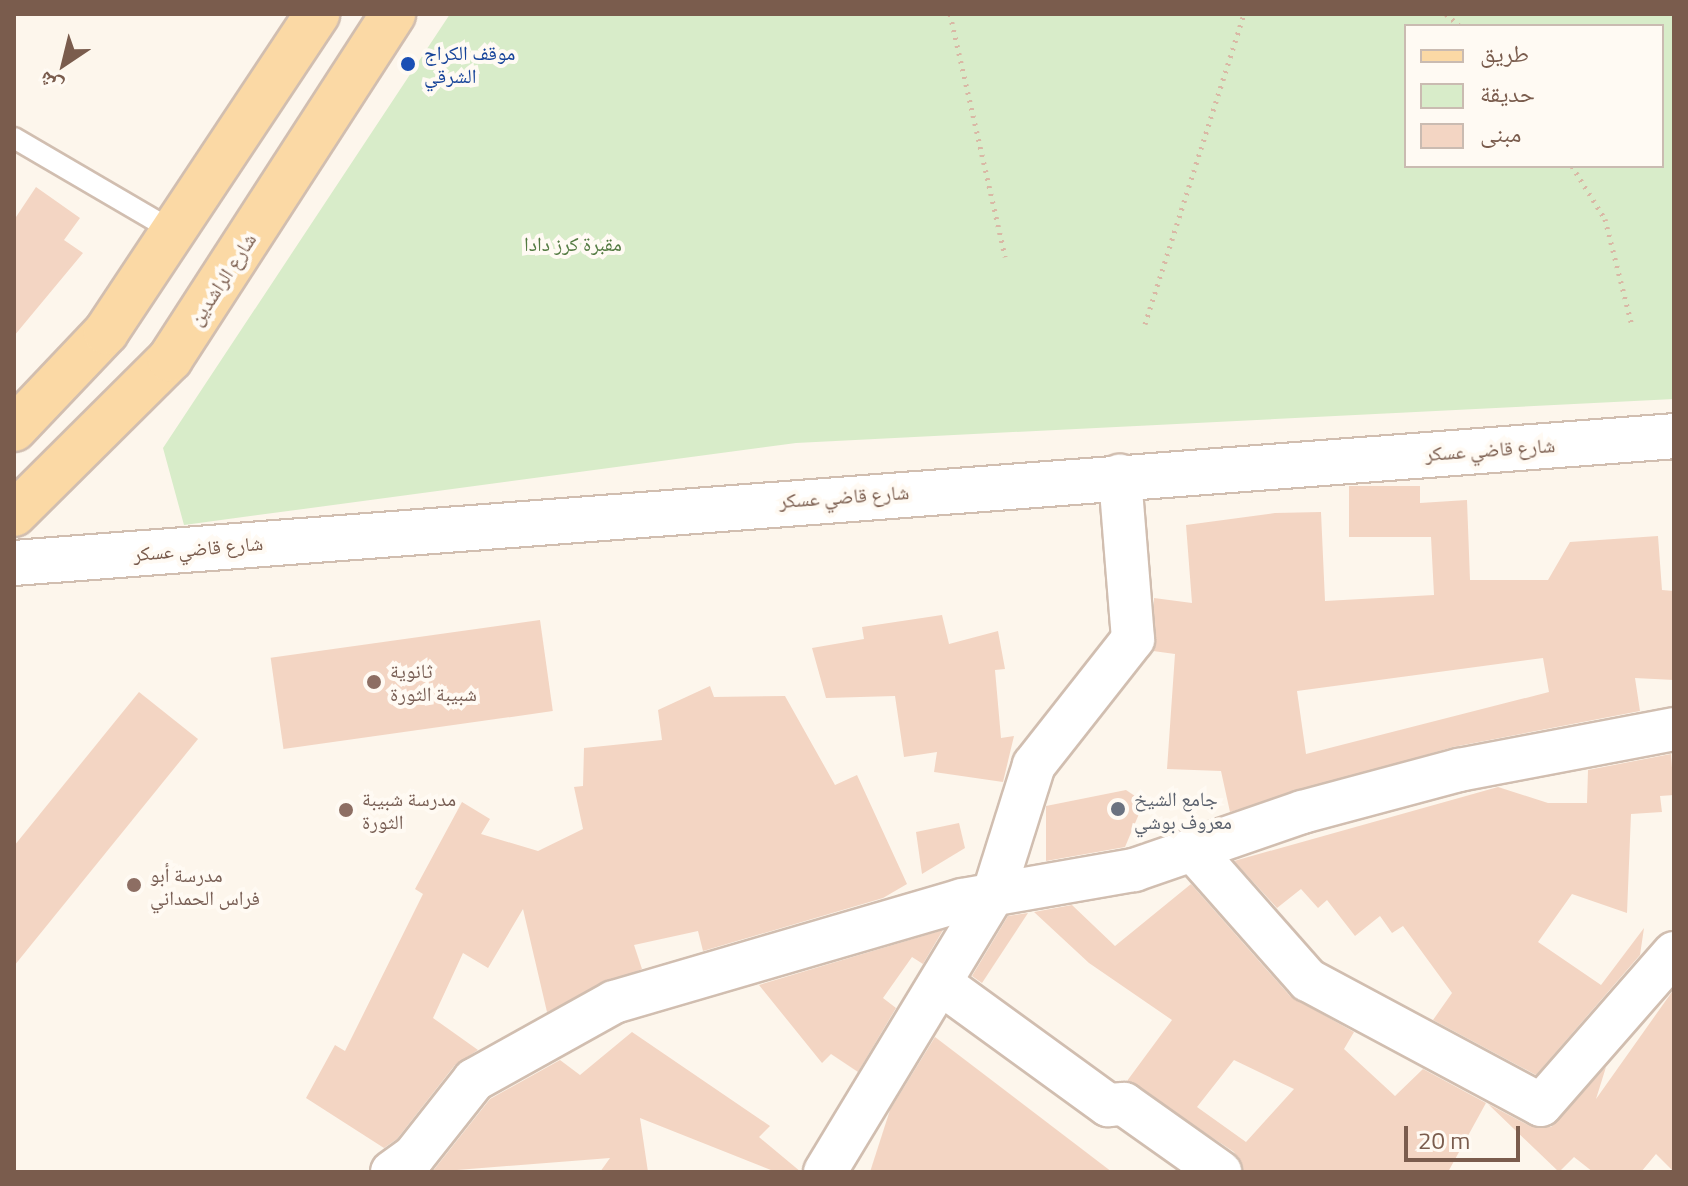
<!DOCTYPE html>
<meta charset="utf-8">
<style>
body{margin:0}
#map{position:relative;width:1688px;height:1186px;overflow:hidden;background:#fdf6ec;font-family:"Titillium Web","Noto Naskh Arabic",sans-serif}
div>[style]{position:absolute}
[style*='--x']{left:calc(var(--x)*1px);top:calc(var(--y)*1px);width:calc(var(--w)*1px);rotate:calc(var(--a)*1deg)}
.green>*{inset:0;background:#d8ecc9}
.building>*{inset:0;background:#f3d5c3;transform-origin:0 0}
.path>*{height:5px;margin-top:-2.5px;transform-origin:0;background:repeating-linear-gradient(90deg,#d9b8a5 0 2px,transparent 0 8px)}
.roads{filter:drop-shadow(2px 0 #d1beb0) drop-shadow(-2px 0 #d1beb0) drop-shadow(0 2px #d1beb0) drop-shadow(0 -2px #d1beb0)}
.lane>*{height:20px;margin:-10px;padding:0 10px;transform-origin:10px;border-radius:10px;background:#fff}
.street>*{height:42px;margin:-21px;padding:0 21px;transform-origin:21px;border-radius:21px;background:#fff}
.secondary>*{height:44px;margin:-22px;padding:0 22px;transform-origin:22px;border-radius:22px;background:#fff}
.primary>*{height:44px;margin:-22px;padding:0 22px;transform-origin:22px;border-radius:22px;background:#fbd9a5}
.dots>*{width:22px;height:22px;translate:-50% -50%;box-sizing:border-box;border:4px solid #fffaf3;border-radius:50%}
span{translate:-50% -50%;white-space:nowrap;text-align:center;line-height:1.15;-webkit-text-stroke:8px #fffaf3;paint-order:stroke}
.transit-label{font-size:20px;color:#164399}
.left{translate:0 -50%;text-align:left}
.park-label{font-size:20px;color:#537a41}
.street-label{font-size:20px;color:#7a5c4d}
.education-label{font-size:20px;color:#785e54}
.worship-label{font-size:20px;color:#5b616d}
.frame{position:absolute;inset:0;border:16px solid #7a5c4d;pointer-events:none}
.legend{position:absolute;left:1404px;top:24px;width:260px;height:144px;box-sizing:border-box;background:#fffaf3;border:2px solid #cabbb1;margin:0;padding:10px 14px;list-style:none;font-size:24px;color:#7a5c4d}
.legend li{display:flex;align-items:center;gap:16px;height:40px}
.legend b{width:40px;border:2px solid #cabbb1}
.north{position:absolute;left:24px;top:24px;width:80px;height:80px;-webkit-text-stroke:6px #fffaf3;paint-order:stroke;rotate:215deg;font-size:22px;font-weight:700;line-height:32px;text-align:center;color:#7a5c4d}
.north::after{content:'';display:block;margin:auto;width:28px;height:36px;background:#7a5c4d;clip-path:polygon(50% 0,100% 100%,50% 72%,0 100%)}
.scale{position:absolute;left:1404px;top:1126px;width:116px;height:36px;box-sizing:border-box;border:4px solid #7a5c4d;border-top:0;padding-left:10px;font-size:24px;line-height:28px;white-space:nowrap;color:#7a5c4d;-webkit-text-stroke:6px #fffaf3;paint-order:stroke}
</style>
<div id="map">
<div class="green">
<div style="clip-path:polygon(evenodd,450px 14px,1674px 14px,1674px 399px,796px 443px,184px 525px,163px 448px,450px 14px,1406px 26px,1662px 26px,1662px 166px,1406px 166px,1406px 26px)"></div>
</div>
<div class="building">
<div style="clip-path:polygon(36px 187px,80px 218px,64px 240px,83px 253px,14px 336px,14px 220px)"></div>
<div style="clip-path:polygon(evenodd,1349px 486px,1420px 486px,1420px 503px,1467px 500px,1470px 580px,1548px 580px,1570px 542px,1658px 536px,1662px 590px,1674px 591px,1674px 680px,1635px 678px,1640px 711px,1453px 747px,1230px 812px,1221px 771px,1167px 769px,1175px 654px,1153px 651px,1154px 598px,1192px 603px,1186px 525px,1275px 513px,1321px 512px,1325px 601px,1434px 595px,1431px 537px,1349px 537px,1349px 486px,1543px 658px,1549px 692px,1306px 754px,1297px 691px,1543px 658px)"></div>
<div style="clip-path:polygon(942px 615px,949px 644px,998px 631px,1005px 669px,995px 670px,1001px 738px,1014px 736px,1003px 782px,934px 772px,937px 752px,904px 757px,895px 696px,826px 698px,812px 648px,864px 639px,862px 627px)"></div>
<div style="left:540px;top:620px;width:92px;height:272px;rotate:82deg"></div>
<div style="clip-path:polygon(710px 686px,714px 697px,785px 696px,835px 785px,857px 775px,907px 884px,883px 898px,703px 951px,698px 931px,634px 945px,642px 969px,547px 1012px,523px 909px,488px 968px,463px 953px,433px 1018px,478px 1050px,455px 1065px,397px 1139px,384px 1148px,306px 1098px,335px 1045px,345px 1051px,423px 894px,415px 889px,462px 802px,490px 819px,481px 834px,538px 851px,583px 829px,574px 787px,583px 786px,584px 748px,662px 740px,658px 710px)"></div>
<div style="clip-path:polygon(139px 692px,198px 739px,14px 966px,14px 846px)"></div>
<div style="clip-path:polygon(1671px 754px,1674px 795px,1660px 796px,1662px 812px,1631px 814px,1627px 913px,1572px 894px,1538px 942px,1601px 985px,1644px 928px,1640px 955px,1536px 1075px,1433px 1020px,1452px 993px,1403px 926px,1392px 933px,1380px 916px,1355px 936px,1327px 900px,1318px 908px,1301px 889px,1277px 908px,1234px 861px,1498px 787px,1548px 803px,1587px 803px,1588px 770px)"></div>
<div style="clip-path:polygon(1126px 790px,1144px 802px,1125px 847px,1046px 861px,1046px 806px)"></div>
<div style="clip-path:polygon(959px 823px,965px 848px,922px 874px,916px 832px)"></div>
<div style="clip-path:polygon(evenodd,1191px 884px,1290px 996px,1354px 1032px,1344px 1049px,1395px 1096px,1423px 1069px,1486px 1103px,1448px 1172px,1244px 1172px,1234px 1152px,1127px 1081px,1172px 1020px,1089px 963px,1034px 912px,1072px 905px,1115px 946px,1191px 884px,1234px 1060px,1294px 1089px,1246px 1142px,1197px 1107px,1234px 1060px)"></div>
<div style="clip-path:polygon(1028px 913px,982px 983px,972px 976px,1008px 916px)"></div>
<div style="clip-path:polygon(943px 930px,923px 964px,912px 957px,883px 998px,896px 1008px,858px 1072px,831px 1054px,822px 1063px,759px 985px)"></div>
<div style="clip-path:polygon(1674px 989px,1674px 1172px,1656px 1154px,1641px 1172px,1593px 1172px,1574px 1157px,1559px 1172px,1488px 1104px,1530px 1126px,1551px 1127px,1606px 1067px,1596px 1099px)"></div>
<div style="clip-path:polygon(632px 1032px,770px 1126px,759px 1137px,801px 1172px,776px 1172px,640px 1118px,648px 1172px,600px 1172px,610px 1158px,432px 1172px,490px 1099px,560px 1060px,580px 1075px)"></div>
<div style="clip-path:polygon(935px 1037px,1112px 1172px,870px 1172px,890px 1110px)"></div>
</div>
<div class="path">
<div style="--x:950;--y:14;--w:249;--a:77.2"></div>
<div style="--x:1446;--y:14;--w:18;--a:41"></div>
<div style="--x:1572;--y:166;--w:62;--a:58.1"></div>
<div style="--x:1605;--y:219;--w:110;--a:75.8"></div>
<div style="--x:1145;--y:324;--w:325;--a:-72.3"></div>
</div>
<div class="roads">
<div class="lane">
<div style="--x:14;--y:138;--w:184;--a:30.3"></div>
</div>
<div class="street">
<div style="--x:1193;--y:850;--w:174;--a:48.5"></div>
<div style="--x:1308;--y:980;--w:264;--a:28.2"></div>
<div style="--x:1541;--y:1105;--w:202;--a:-48.8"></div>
<div style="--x:940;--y:983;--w:208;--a:36"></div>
<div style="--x:1108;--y:1105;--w:16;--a:-4"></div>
<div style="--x:1124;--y:1104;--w:118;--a:35.3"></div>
<div style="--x:392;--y:1172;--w:27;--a:-36"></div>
<div style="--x:414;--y:1156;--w:97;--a:-51.7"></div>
<div style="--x:474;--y:1080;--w:160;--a:-29.1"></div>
<div style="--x:614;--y:1002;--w:363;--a:-16.3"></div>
<div style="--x:962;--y:900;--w:175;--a:-9.9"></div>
<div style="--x:1134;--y:870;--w:178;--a:-19"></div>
<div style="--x:1302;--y:812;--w:163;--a:-15"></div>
<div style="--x:1459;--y:770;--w:219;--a:-10.8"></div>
<div style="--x:825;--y:1172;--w:324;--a:-58.8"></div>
<div style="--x:993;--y:895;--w:136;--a:-72.5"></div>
<div style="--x:1034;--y:765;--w:160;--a:-51.8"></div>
<div style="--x:1133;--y:639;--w:164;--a:-94.6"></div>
</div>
<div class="secondary">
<div style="--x:14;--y:563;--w:1665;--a:-4.37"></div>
</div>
<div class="primary">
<div style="--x:14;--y:429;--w:134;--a:-46.5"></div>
<div style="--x:106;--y:332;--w:382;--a:-56.4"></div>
<div style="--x:14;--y:514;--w:220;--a:-44.8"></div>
<div style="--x:170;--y:359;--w:411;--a:-57.1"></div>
</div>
</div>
<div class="dots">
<div style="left:408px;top:64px;background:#1a4fb4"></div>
<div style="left:374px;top:682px;background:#8d6e63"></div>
<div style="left:1118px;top:809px;background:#6b7280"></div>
<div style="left:346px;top:810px;background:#8d6e63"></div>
<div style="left:134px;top:885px;background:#8d6e63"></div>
</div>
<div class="transit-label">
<span class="left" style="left:424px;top:64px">موقف الكراج<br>الشرقي</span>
</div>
<div class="park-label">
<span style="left:573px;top:243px">مقبرة كرز دادا</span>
</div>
<div class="street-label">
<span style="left:222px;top:279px;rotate:-57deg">شارع الراشدين</span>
<span style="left:1490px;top:449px;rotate:-4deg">شارع قاضي عسكر</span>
<span style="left:844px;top:496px;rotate:-4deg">شارع قاضي عسكر</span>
<span style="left:198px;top:548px;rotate:-5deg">شارع قاضي عسكر</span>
</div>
<div class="education-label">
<span class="left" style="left:390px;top:682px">ثانوية<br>شبيبة الثورة</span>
<span class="left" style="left:362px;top:810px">مدرسة شبيبة<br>الثورة</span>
<span class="left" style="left:150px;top:886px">مدرسة أبو<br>فراس الحمداني</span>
</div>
<div class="worship-label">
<span class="left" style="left:1134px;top:810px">جامع الشيخ<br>معروف بوشي</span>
</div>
<div class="frame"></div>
<ul class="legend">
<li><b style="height:10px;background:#fbd9a5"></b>طريق</li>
<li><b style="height:22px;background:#d8ecc9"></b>حديقة</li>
<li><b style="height:22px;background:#f3d5c3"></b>مبنى</li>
</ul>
<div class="north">ش</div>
<div class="scale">20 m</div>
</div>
